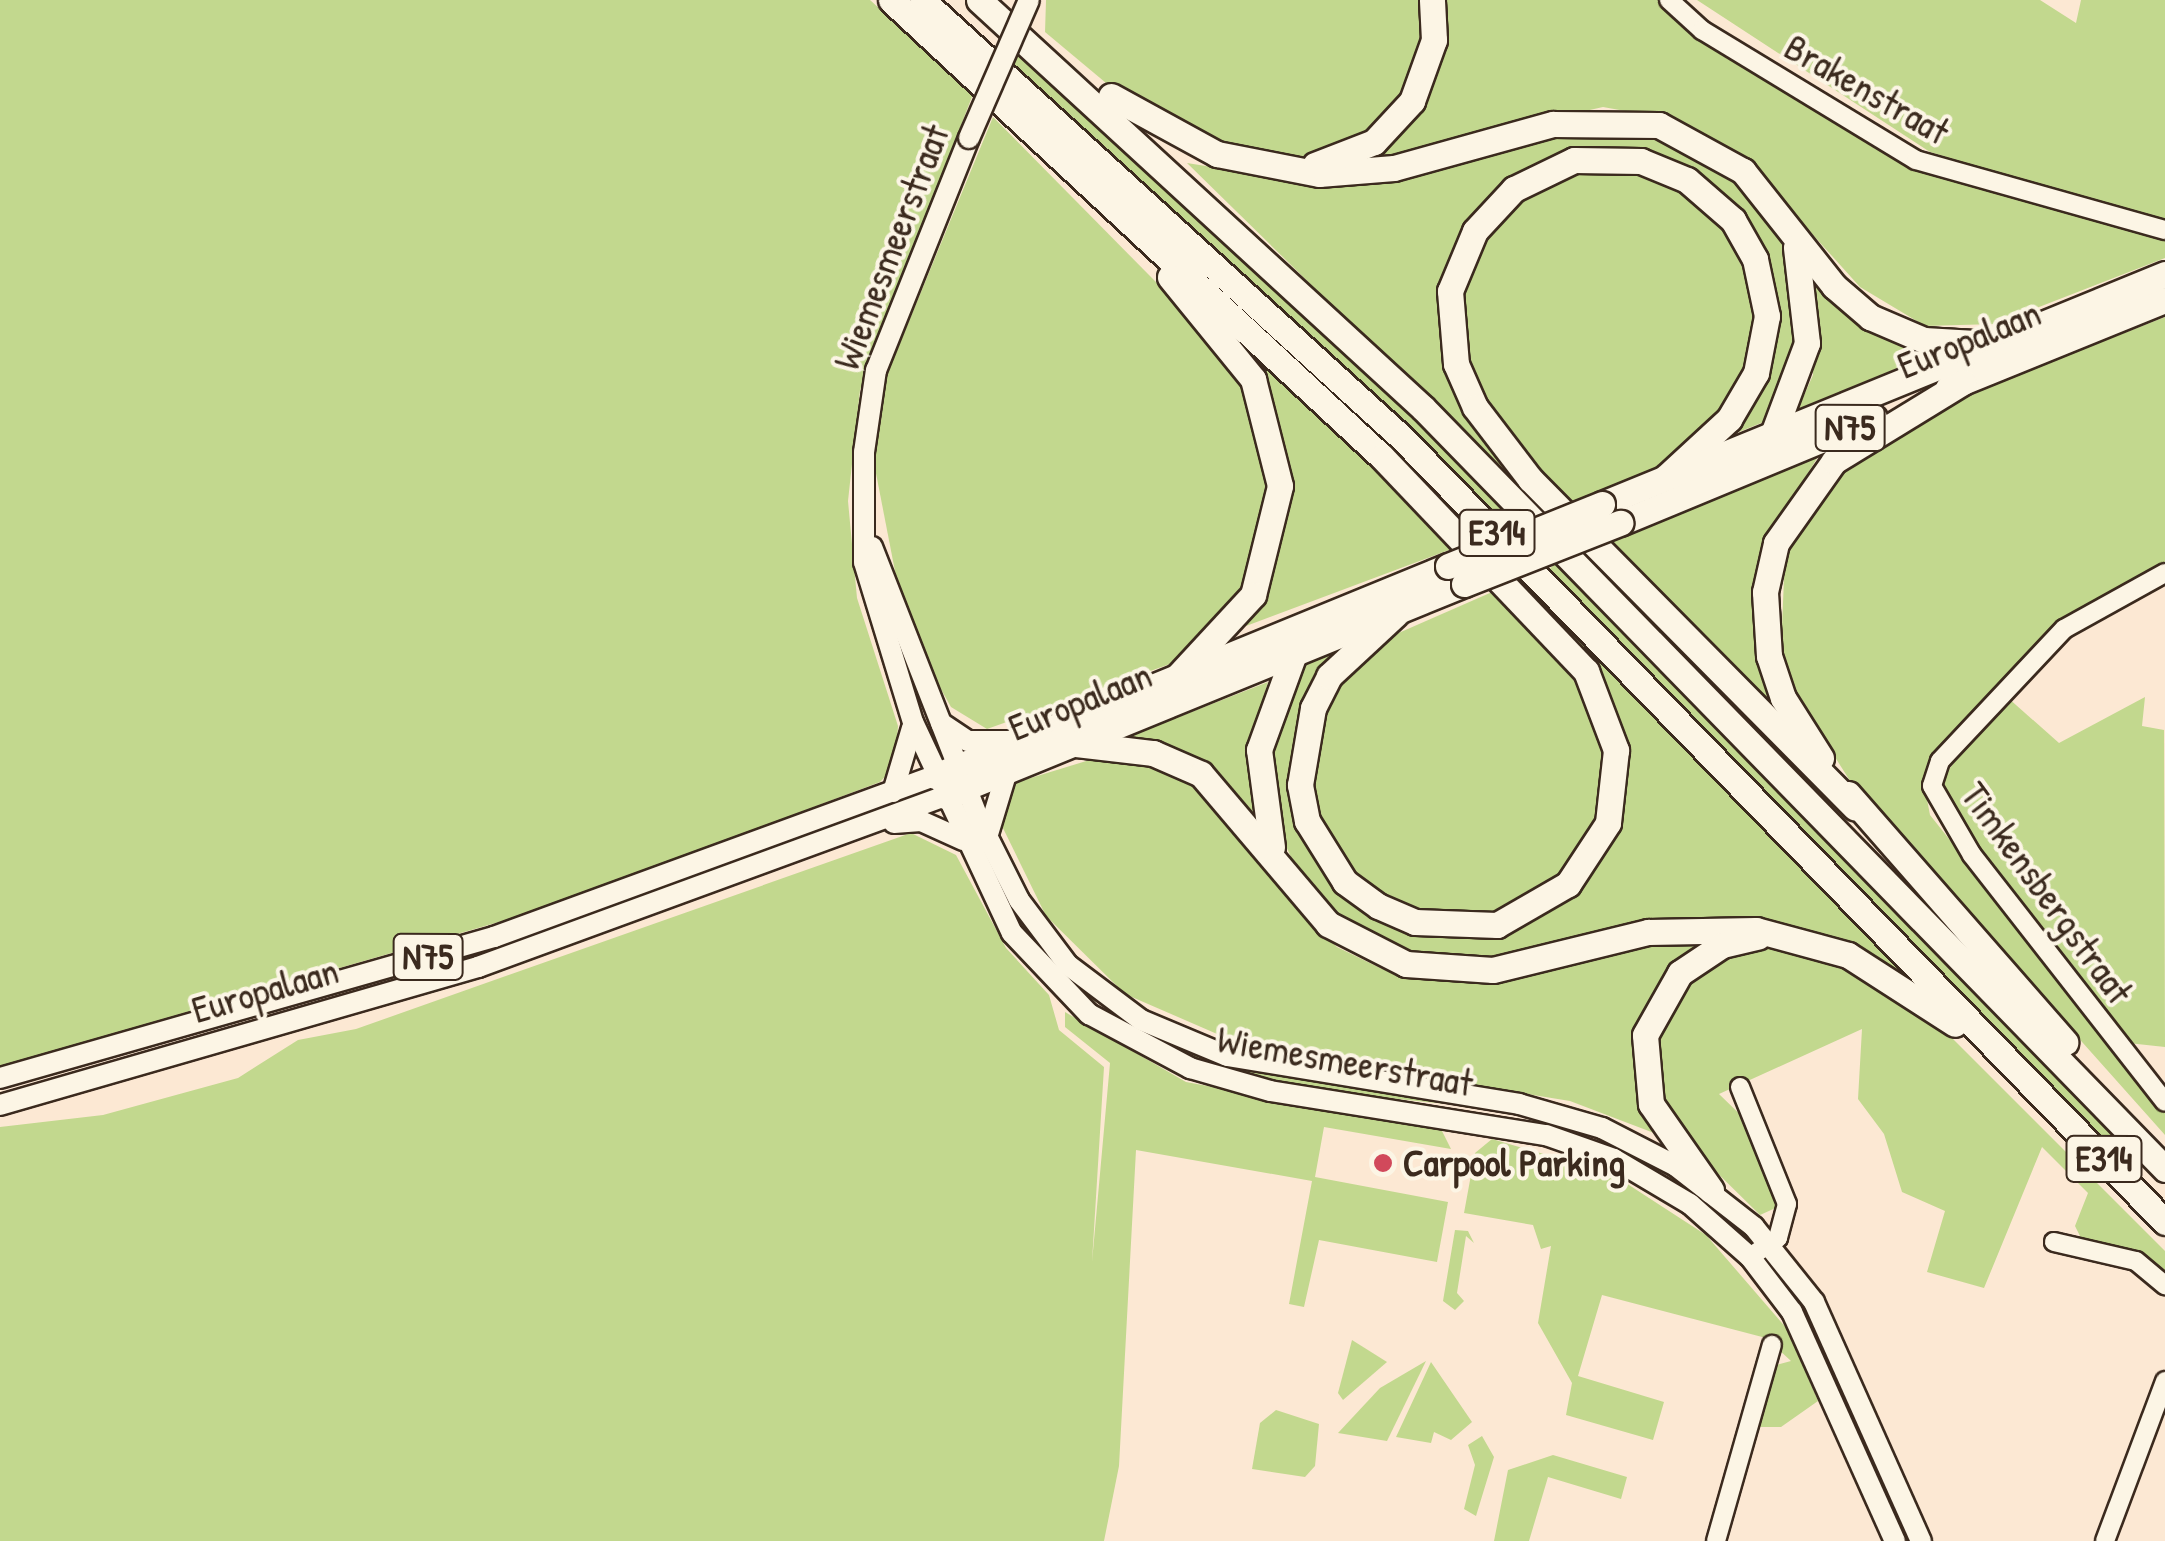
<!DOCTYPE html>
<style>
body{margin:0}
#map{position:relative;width:2165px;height:1541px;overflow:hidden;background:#fce8d3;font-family:"Patrick Hand",sans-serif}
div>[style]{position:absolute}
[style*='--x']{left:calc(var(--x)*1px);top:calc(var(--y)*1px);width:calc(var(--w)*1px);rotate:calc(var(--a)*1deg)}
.green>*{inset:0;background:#c2d88e;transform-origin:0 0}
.roads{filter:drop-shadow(2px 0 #3b2a1e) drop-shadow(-2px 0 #3b2a1e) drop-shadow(0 2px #3b2a1e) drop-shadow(0 -2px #3b2a1e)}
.minor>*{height:18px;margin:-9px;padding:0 9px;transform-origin:9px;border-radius:9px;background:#fcf5e5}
.major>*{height:20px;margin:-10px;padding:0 10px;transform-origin:10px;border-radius:10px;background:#fcf5e5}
.highway>*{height:25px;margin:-12.5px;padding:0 12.5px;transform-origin:12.5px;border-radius:12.5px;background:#fcf5e5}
.bridges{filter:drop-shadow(2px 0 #3b2a1e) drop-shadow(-2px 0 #3b2a1e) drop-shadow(0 2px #3b2a1e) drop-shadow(0 -2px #3b2a1e)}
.major-bridge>*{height:20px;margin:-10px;padding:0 10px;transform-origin:10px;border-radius:10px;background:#fcf5e5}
.highway-bridge>*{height:25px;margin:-12.5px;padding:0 12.5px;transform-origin:12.5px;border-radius:12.5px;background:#fcf5e5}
.dots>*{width:28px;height:28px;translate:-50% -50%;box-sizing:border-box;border:5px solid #fcf5e5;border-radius:50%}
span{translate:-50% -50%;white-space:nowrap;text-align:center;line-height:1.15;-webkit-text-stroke:8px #fcf5e5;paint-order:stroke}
.shield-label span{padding:2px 8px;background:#fcf5e5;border:2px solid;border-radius:8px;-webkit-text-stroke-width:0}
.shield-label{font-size:35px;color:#3b2a1e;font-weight:700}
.street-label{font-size:38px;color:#3b2a1e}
.poi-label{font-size:38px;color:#3b2a1e;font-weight:700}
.left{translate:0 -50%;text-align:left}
</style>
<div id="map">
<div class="green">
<div style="clip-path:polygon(0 0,870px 0,973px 94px,860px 390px,848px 501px,857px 598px,898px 726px,895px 766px,880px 782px,544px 909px,0 1066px)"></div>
<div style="clip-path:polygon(1046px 0,1420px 0,1423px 19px,1414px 70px,1395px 108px,1356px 142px,1302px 161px,1215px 145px,1112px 88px,1045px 32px)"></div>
<div style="clip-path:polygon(1442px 0,1660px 0,1918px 166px,2165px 235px,2165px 258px,1995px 324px,1925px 326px,1860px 287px,1740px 154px,1675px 120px,1603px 107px,1362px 161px,1416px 110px,1437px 70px)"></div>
<div style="clip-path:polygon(1697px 0,2040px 0,2076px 23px,2081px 0,2165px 0,2165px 224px,1930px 152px)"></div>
<div style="clip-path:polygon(1020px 48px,1288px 290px,1525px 523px,1506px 530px,1013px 65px)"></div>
<div style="clip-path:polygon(993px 117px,1228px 355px,1249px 387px,1273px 485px,1250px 582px,1201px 643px,1170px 664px,987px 729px,951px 707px,925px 661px,901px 602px,874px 463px,884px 382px)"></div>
<div style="clip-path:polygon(1585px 126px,1642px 129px,1717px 159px,1788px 241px,1803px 325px,1771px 419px,1719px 440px,1775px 304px,1708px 185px,1553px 157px,1441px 282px,1438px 308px,1443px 348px,1554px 511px,1546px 515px,1187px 163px,1273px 177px)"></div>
<div style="clip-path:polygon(1583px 168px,1647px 173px,1718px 215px,1757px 300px,1754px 348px,1726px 409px,1664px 464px,1569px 507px,1496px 424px,1467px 368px,1461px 285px,1479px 241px,1530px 190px)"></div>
<div style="clip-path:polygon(1815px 283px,1823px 284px,1939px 351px,1798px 409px,1813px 375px)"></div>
<div style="clip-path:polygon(2165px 317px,2165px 564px,2067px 618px,1936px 756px,1925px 789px,1930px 815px,2165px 1111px,2165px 1135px,1852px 784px,1790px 686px,1781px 651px,1785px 554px,1806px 502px,1852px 455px,1992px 385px)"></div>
<div style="clip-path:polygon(1223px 324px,1262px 359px,1457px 547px,1246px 626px,1276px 555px,1286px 460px,1267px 390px)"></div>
<div style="clip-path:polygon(1819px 455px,1767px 540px,1790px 730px,1607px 541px)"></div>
<div style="left:1560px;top:559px;width:798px;height:17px;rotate:46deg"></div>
<div style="clip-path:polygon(1518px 576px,1847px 912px,1919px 988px,1750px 921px,1435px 964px,1358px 936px,1304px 886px,1268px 806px,1265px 749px,1295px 669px,1345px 648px,1304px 708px,1313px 850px,1435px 935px,1500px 933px,1582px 878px,1625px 757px,1601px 681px)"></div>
<div style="clip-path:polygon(1499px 589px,1588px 698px,1606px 753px,1595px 835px,1544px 895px,1489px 917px,1403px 907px,1353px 875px,1325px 830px,1314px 803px,1315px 735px,1348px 671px,1394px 635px)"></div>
<div style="clip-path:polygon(1268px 682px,1248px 750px,1254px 817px,1206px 764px,1125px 738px)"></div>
<div style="clip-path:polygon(2007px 697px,2059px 743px,2145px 697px,2142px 726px,2164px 730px,2165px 1047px,2128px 1043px,1942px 799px,1946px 773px)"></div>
<div style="clip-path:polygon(1106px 755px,1187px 773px,1302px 913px,1337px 947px,1382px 969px,1492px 981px,1652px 944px,1722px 938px,1658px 989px,1654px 1133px,1570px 1101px,1254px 1050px,1125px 994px,1046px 916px,1001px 824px,1014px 783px)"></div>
<div style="clip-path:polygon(911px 833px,956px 855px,1006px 948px,1049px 995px,1059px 1030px,1104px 1067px,1092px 1262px,1110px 1063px,1065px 1027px,1065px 1012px,1186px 1082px,1441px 1129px,1451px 1149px,1324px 1127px,1315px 1177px,1448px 1202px,1437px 1262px,1319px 1240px,1304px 1307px,1289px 1304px,1312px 1181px,1136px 1150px,1119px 1466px,1104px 1541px,0 1541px,0 1127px,103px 1115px,238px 1078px,298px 1040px,356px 1029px)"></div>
<div style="clip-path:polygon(1011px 899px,1069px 976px,1125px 1018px,1234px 1066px,1446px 1104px,1321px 1091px,1195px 1062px,1065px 983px,1003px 905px)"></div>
<div style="clip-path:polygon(1766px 946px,1846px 966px,1944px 1030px,2165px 1251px,2165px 1278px,2082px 1240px,2075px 1226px,2088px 1193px,2042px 1147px,1984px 1288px,1927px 1272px,1945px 1211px,1902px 1192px,1884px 1134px,1858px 1099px,1862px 1029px,1719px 1094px,1755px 1129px,1780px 1206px,1760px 1215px,1691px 1147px,1659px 1096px,1656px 1040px,1688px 981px,1732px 953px)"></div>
<div style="clip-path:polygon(1492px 1139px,1612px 1174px,1706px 1235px,1788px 1330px,1818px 1401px,1781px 1427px,1759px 1427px,1772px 1366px,1791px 1361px,1766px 1338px,1602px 1295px,1578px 1376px,1664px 1402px,1653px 1440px,1566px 1415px,1572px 1383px,1538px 1323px,1551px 1246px,1541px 1249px,1533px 1225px,1464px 1213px,1475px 1153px)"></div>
<div style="clip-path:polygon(1455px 1230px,1468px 1231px,1474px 1243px,1466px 1236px,1457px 1293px,1464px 1301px,1455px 1310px,1443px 1301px)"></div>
<div style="clip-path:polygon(1352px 1340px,1387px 1362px,1343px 1400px,1338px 1393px)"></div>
<div style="clip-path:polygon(1426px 1361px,1387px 1441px,1338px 1433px,1380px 1388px)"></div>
<div style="clip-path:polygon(1431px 1362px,1472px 1422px,1451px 1440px,1434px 1432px,1431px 1443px,1396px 1437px)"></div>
<div style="clip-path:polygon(1276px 1410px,1319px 1424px,1315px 1466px,1305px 1477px,1252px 1469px,1260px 1423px)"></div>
<div style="clip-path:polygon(1482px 1436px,1494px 1457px,1476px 1516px,1464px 1509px,1475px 1465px,1468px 1445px)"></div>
<div style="clip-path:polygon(1553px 1455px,1627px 1477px,1621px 1499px,1548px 1477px,1529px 1541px,1494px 1541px,1508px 1470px)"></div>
</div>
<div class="roads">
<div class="minor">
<div style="--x:1669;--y:0;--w:45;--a:42.3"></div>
<div style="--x:1702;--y:30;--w:250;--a:31.3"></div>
<div style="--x:1916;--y:160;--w:259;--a:15.7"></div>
<div style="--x:2165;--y:573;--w:115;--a:151"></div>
<div style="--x:2064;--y:629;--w:181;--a:133.2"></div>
<div style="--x:1940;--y:761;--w:26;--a:108"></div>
<div style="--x:1932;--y:786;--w:80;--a:59.9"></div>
<div style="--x:1972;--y:855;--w:313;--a:52"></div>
<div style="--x:1740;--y:1087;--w:126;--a:68.1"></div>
<div style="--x:1787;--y:1204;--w:35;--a:105"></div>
<div style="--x:1778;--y:1238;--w:34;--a:146"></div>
<div style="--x:2054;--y:1242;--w:84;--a:13"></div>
<div style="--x:2136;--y:1261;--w:38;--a:40"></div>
<div style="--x:1716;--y:1541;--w:204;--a:-74.1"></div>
<div style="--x:2105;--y:1541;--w:171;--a:-69.4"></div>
</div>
<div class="major">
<div style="--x:969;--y:138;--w:250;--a:111.8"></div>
<div style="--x:876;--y:370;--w:83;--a:98.3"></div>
<div style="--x:864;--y:452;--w:110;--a:90"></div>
<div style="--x:864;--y:562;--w:167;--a:73"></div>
<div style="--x:913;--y:722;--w:233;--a:64.9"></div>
<div style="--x:1012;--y:933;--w:112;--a:46.5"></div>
<div style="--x:1089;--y:1014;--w:115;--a:28.1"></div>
<div style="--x:1190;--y:1068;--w:83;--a:16"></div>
<div style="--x:1270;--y:1091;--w:279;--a:9.1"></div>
<div style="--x:1546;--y:1135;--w:72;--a:19.4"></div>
<div style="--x:1614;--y:1159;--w:88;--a:30.6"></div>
<div style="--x:1690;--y:1204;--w:80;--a:41.5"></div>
<div style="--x:1750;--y:1257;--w:69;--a:52.6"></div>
<div style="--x:1792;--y:1312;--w:251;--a:65.8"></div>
<div style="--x:872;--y:547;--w:293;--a:68.6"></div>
<div style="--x:979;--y:820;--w:89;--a:63.4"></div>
<div style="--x:1019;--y:900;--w:81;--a:53"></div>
<div style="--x:1068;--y:965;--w:91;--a:37"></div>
<div style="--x:1141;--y:1020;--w:93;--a:22.7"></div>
<div style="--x:1227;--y:1056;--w:296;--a:9.3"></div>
<div style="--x:1519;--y:1104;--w:86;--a:16.1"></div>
<div style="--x:1602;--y:1128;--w:83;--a:27.2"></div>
<div style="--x:1676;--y:1166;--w:99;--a:38"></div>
<div style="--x:1754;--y:1227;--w:96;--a:51.3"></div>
<div style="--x:1814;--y:1302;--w:262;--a:65.9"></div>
<div style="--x:941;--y:723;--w:32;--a:34"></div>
<div style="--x:968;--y:741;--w:42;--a:0"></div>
<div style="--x:893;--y:792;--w:67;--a:-73.5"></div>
<div style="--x:894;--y:823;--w:27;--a:-4"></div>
<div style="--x:921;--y:821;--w:46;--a:24.3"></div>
<div style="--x:988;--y:834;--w:66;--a:-73.2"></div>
<div style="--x:0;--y:1078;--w:514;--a:-15.93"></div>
<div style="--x:494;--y:937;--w:469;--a:-20.1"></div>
<div style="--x:0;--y:1105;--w:498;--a:-16.1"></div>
<div style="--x:478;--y:967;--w:497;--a:-20.1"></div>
</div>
<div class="highway">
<div style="--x:891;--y:0;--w:671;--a:42.95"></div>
<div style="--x:1382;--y:457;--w:296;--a:46.4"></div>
<div style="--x:1586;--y:671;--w:85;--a:69.2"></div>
<div style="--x:1616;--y:750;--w:73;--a:96.3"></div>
<div style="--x:1608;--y:823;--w:73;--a:123.3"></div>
<div style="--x:1568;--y:884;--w:82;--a:150"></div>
<div style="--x:1497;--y:925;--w:82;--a:-177.9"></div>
<div style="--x:1415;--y:922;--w:40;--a:-156.6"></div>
<div style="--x:1378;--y:906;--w:41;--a:-144"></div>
<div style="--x:1345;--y:882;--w:72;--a:-121.9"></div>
<div style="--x:1307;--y:821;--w:37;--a:-101"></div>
<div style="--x:1300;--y:785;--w:78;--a:-80.4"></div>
<div style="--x:1313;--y:708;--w:36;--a:-63"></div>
<div style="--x:1329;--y:676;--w:91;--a:-42.8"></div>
<div style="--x:922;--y:0;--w:650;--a:42.38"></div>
<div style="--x:1402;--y:438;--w:1094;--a:45.78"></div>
<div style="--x:979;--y:0;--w:603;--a:42.58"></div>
<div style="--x:1423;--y:408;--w:1063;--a:45.72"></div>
<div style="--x:1111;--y:96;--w:121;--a:28.7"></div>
<div style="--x:1217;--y:154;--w:104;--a:11.1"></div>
<div style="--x:1319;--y:174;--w:75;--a:-4.6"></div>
<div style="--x:1394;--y:168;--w:165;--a:-15.5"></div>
<div style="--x:1553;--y:124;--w:106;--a:0.5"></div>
<div style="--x:1659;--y:125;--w:96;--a:28.7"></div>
<div style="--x:1743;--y:171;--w:147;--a:51.6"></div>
<div style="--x:1834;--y:286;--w:48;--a:40.7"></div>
<div style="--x:1870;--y:317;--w:59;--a:23.1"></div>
<div style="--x:1924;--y:340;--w:68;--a:3.4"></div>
<div style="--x:1315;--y:165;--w:63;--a:-21.3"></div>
<div style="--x:1374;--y:142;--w:56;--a:-47.2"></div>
<div style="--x:1412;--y:101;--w:65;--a:-70.2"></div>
<div style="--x:1434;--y:40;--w:40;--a:-92.9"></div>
<div style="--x:1170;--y:277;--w:132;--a:50.9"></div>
<div style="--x:1253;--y:379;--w:110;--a:75.8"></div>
<div style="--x:1280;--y:486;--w:112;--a:103.9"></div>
<div style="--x:1253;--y:595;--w:112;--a:132.8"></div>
<div style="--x:1948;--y:388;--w:234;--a:-22.1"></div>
<div style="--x:1773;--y:434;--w:97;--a:-69.5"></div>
<div style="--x:1807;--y:343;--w:96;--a:-96.6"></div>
<div style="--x:1666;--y:477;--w:86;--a:-42.6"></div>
<div style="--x:1729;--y:419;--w:53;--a:-59.6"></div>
<div style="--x:1756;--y:373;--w:58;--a:-79.1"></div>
<div style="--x:1767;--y:316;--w:58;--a:-101.9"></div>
<div style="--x:1755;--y:259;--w:45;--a:-119.4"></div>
<div style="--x:1733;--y:220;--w:61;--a:-139"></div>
<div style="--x:1687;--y:180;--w:50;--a:-157.6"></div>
<div style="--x:1641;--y:161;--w:67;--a:-179.1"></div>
<div style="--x:1574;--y:160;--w:67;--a:154.2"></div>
<div style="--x:1514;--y:189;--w:57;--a:132.9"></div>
<div style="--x:1475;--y:231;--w:65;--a:112.6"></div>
<div style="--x:1450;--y:291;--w:73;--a:85.3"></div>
<div style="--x:1456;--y:364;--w:47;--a:66.2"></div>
<div style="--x:1475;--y:407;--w:91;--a:52.6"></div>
<div style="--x:1530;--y:479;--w:462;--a:45.3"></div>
<div style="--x:1602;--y:504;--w:608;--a:-22.22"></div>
<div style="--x:1620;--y:523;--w:275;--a:-22.5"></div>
<div style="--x:1076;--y:744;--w:78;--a:6.7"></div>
<div style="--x:1153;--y:753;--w:52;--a:23.6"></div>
<div style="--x:1201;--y:774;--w:197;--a:49.7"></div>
<div style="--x:1328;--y:924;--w:88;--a:27.1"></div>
<div style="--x:1406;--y:964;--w:87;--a:3.9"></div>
<div style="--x:1493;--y:970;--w:160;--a:-13.8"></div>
<div style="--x:1648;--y:932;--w:108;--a:-1.1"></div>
<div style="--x:1756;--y:930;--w:95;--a:15.2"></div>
<div style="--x:1848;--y:955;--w:127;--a:32.8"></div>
<div style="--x:1821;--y:758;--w:71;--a:-122.3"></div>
<div style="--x:1783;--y:698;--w:44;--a:-108.4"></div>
<div style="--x:1769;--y:656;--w:64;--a:-93.6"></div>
<div style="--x:1765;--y:592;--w:50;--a:-77.3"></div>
<div style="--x:1776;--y:543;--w:100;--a:-54.7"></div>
<div style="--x:1834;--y:461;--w:151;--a:-31.5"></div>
<div style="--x:935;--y:776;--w:554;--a:-22.26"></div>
<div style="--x:1848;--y:794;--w:330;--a:48.8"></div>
<div style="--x:945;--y:796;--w:561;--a:-22.22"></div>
<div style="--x:1272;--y:847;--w:98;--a:-97.6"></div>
<div style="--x:1259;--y:750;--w:105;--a:-70"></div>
<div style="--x:1711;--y:1190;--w:105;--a:-124.9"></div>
<div style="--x:1651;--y:1104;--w:69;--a:-95"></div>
<div style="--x:1645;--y:1035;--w:71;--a:-60.6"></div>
<div style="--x:1680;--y:973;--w:50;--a:-33.7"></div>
<div style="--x:1722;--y:945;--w:37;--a:-13"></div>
</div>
</div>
<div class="bridges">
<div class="major-bridge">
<div style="--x:969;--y:138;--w:150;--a:-66.5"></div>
</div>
<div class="highway-bridge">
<div style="--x:1448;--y:566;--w:166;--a:-21.9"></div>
<div style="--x:1464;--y:584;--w:168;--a:-21.4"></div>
</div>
</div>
<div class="dots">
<div style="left:1383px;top:1163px;background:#d1495b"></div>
</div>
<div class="shield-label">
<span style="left:1850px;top:428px">N75</span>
<span style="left:1497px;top:533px">E314</span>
<span style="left:428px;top:957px">N75</span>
<span style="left:2104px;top:1159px">E314</span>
</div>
<div class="street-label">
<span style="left:1867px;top:89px;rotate:30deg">Brakenstraat</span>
<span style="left:891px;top:247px;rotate:-69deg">Wiemesmeerstraat</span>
<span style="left:1969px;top:339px;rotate:-22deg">Europalaan</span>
<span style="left:1080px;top:701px;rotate:-22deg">Europalaan</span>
<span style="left:2047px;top:893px;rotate:54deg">Timkensbergstraat</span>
<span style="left:265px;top:990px;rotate:-16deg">Europalaan</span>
<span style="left:1345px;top:1061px;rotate:10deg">Wiemesmeerstraat</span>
</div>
<div class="poi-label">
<span class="left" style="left:1403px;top:1163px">Carpool Parking</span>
</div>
</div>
